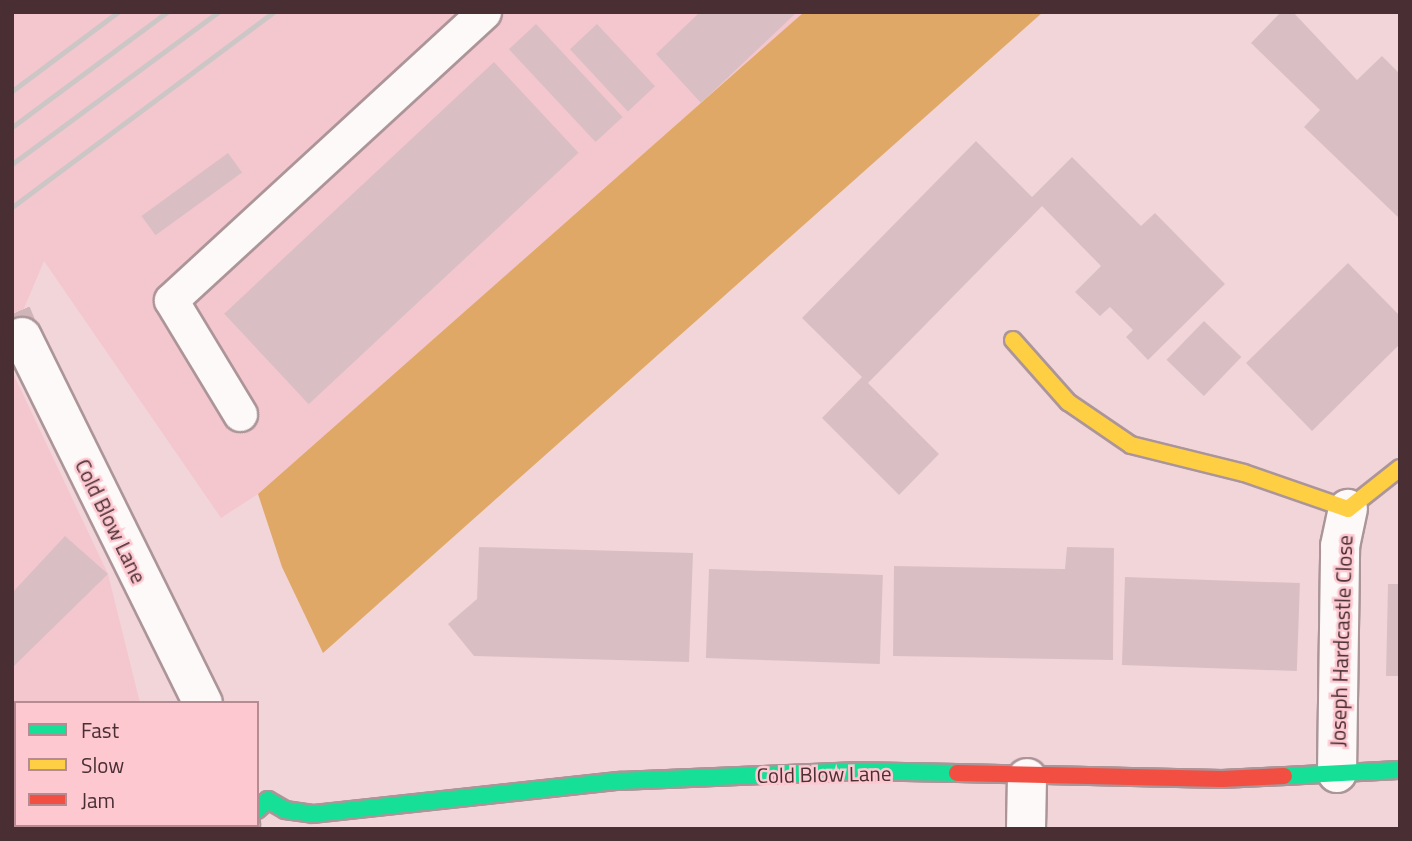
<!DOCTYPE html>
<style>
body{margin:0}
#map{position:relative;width:1412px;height:841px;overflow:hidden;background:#f1d5d9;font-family:"Titillium Web",sans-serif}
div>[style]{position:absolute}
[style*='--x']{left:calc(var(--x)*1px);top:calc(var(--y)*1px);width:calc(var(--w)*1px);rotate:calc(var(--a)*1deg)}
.built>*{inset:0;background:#f4c7ce}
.forest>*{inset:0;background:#e0a866}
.building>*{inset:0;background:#d9bfc3;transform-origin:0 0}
.street-tunnel>*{height:38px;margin-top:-19px;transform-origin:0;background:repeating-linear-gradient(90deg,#cfb4b8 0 38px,transparent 0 57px)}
.roads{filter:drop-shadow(2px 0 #ac9599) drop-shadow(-2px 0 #ac9599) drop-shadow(0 2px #ac9599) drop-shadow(0 -2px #ac9599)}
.lane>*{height:33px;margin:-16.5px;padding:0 16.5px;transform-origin:16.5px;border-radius:16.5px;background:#fdf9f9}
.street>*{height:38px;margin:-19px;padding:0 19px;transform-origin:19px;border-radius:19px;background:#fdf9f9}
.fast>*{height:16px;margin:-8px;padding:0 8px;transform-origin:8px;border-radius:8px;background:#16e098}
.slow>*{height:16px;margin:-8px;padding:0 8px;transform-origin:8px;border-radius:8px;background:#ffcf43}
.jam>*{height:16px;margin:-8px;padding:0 8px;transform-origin:8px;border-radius:8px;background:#f24e42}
.rail>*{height:5px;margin:-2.5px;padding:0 2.5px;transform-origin:2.5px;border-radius:2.5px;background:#cdc6c6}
span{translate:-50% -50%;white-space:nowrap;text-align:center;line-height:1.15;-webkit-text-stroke:5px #fec8d1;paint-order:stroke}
.street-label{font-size:21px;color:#492f33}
.frame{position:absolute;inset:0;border:14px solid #492f33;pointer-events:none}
.legend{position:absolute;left:14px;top:701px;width:245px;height:126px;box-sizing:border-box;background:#fec8d1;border:2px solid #b68b92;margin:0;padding:9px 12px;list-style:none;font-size:21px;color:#492f33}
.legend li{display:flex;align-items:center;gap:14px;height:35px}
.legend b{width:35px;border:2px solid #b68b92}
</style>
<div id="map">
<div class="built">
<div style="clip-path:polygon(12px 12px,804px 12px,258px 494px,221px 518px,44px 261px,12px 337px)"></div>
<div style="clip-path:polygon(12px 371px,108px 574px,140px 703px,16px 703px,16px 825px,133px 825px,132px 829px,12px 829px)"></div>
</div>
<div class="forest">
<div style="clip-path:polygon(804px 12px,1043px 12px,323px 653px,282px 567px,258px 494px)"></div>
</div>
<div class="building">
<div style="clip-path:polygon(700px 12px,797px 12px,701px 103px,656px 54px)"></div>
<div style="clip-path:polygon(1281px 12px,1293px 12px,1357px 80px,1382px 56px,1400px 74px,1400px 219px,1304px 127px,1320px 110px,1251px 43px)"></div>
<div style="left:536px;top:24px;width:127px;height:37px;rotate:47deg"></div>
<div style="left:597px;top:24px;width:85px;height:37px;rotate:47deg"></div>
<div style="left:494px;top:62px;width:124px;height:369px;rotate:47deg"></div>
<div style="clip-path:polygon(976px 141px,1032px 197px,1072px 157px,1141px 226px,1155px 213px,1225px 284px,1148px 360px,1126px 337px,1133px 330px,1110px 307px,1100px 316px,1075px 292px,1101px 266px,1042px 206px,868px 383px,939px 454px,899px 495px,822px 418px,862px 377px,802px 318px)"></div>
<div style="left:228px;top:153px;width:24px;height:107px;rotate:54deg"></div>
<div style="clip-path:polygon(1348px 263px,1400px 316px,1400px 344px,1312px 431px,1246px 363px)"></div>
<div style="left:1204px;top:321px;width:52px;height:54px;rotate:44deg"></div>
<div style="clip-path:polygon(65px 536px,108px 574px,12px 668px,12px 593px)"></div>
<div style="clip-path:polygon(479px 547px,693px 553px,689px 662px,474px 656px,448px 624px,477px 599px)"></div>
<div style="clip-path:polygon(1067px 547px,1114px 548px,1113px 660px,893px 656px,894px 566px,1065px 569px)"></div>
<div style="left:709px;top:569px;width:174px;height:89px;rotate:2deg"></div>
<div style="left:1125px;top:577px;width:175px;height:88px;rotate:2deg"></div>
<div style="clip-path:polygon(1388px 584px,1400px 584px,1400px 676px,1386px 676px)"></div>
</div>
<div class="street-tunnel">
<div style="--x:12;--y:314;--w:25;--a:67"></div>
</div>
<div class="roads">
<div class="lane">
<div style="--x:240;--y:414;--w:133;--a:-121.2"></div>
<div style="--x:171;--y:300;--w:425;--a:-42.6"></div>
</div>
<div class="street">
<div style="--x:22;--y:337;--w:408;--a:63.7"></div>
<div style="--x:1337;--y:773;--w:227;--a:-89.2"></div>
<div style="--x:1340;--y:546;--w:38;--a:-78"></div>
<div style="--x:236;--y:829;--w:6;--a:-45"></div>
<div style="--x:1026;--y:829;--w:51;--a:-88.9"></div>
</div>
<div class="fast">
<div style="--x:1284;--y:776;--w:116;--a:-3"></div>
<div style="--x:257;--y:810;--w:15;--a:-42"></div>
<div style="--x:268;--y:800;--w:20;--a:30"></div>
<div style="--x:285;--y:810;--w:28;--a:8"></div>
<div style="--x:313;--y:814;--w:308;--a:-6.2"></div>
<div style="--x:619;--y:781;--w:234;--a:-2.4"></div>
<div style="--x:853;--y:771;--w:104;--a:1.1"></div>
</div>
<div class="slow">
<div style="--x:1013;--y:340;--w:83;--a:48.4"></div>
<div style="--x:1068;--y:402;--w:76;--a:34.3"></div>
<div style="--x:1131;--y:445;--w:116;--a:13.9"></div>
<div style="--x:1244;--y:473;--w:110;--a:19.1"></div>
<div style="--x:1348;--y:509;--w:66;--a:-38.3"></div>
</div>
<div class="jam">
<div style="--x:957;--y:773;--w:265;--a:1.3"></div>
<div style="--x:1222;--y:779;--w:62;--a:-2.8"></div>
</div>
</div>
<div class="rail">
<div style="--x:12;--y:91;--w:132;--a:-36.7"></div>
<div style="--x:12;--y:127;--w:193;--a:-36.6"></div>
<div style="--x:12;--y:164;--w:256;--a:-36.4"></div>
<div style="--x:12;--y:207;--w:327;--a:-36.7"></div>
</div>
<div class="street-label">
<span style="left:111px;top:521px;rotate:64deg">Cold Blow Lane</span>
<span style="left:1341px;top:641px;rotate:-88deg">Joseph Hardcastle Close</span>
<span style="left:824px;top:774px;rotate:-1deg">Cold Blow Lane</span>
</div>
<div class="frame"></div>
<ul class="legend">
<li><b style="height:9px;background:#16e098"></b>Fast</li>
<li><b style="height:9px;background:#ffcf43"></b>Slow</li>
<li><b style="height:9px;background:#f24e42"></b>Jam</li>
</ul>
</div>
